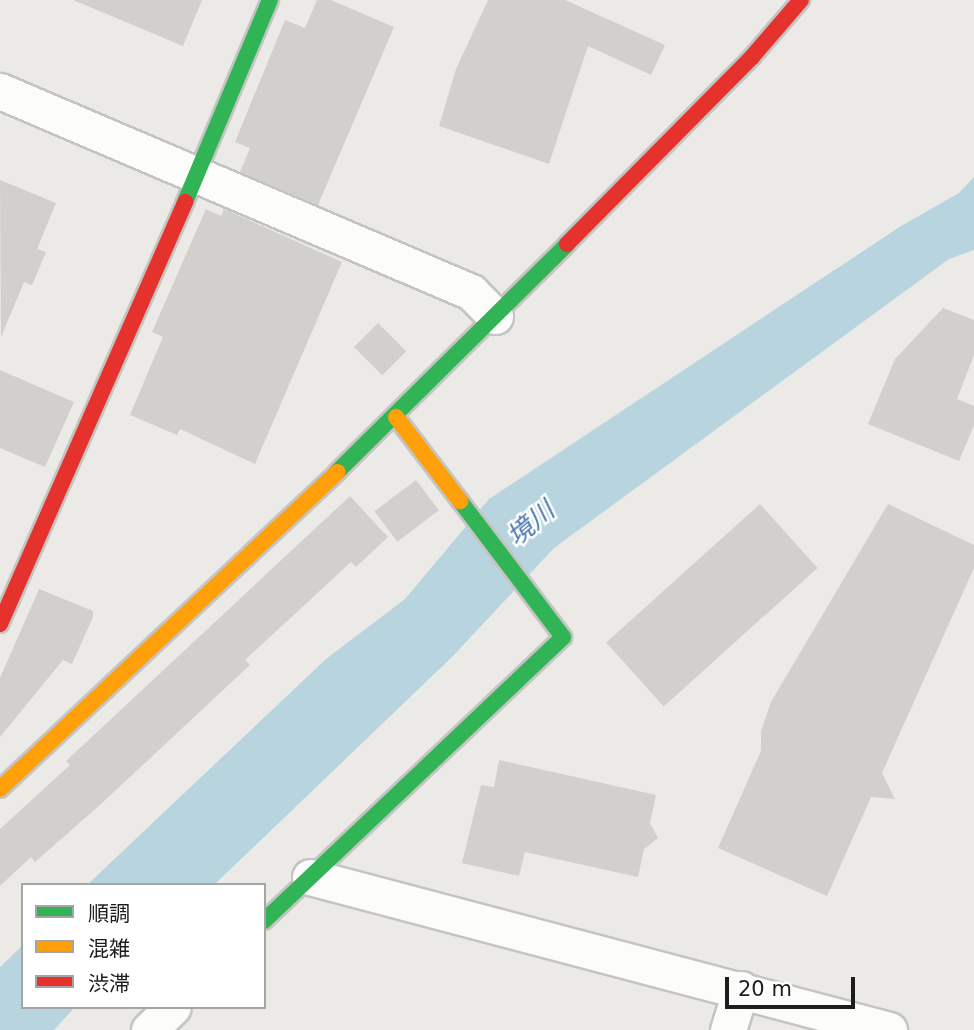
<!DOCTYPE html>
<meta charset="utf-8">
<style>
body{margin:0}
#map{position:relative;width:974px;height:1030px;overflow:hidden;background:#ebeae6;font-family:"DejaVu Sans","Noto Sans JP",sans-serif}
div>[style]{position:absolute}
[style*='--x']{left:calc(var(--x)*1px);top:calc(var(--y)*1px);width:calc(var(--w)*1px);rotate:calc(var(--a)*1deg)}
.water>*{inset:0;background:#b8d5df}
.building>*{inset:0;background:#d2d0cd;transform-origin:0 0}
.roads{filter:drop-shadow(2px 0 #c4c4c2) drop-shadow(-2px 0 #c4c4c2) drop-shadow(0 2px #c4c4c2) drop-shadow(0 -2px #c4c4c2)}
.street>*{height:35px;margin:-17.5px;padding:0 17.5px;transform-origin:17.5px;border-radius:17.5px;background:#fcfcfb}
.fast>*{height:16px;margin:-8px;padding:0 8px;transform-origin:8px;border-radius:8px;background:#30b455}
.slow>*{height:16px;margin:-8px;padding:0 8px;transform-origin:8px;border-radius:8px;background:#ff9f0a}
.jam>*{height:16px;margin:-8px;padding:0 8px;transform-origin:8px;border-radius:8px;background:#e5322d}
span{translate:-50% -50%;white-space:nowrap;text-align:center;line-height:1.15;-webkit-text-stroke:5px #fff;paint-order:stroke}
.water-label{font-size:26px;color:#4975ad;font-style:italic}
.legend{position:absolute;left:21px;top:883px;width:245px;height:126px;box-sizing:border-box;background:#fff;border:2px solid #a5a5a5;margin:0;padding:9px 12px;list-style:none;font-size:21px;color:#1d1d1d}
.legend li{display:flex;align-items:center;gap:14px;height:35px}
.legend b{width:35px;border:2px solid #a5a5a5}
.scale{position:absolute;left:725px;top:977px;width:130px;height:32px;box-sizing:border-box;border:4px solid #1d1d1d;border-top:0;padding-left:9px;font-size:21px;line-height:24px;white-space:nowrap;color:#1d1d1d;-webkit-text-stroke:5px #fff;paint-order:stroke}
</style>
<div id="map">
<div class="water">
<div style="clip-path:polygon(974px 177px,974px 250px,949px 259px,554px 548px,453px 656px,214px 885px,87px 885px,326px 659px,405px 599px,489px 499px,901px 226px,959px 193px)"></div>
<div style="clip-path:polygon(23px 945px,23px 1007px,75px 1007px,54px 1030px,0 1030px,0 967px)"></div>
</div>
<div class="building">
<div style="clip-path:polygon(73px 0,202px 0,183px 46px)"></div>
<div style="clip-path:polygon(317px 0,331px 0,394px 27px,318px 205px,240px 172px,250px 148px,235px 142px,285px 20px,305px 28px)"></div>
<div style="clip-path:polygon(488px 0,565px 0,665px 45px,651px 75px,588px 46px,549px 164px,439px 126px,456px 69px)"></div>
<div style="clip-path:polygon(0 180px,56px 203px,37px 249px,46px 252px,32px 285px,24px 282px,1px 337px)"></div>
<div style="clip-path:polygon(206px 209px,221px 216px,224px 209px,342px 262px,255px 464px,180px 429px,177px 435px,130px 415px,163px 337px,152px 332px)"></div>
<div style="clip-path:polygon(943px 308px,974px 320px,974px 355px,957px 399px,974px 406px,974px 425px,959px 461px,868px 424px,895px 359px)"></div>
<div style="left:378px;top:323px;width:40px;height:34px;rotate:45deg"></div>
<div style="clip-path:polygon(0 370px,74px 402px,45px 467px,0 448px)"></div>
<div style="left:416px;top:480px;width:38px;height:52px;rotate:53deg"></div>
<div style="clip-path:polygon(350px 496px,388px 537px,356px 567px,351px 562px,245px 660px,250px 665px,101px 804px,35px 862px,31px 857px,0 886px,0 829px,70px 765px,66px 761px)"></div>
<div style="left:760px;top:504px;width:86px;height:207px;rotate:48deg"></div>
<div style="clip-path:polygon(888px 504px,974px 545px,974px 568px,882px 773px,895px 799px,871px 797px,827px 896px,718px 848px,761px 751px,761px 731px,771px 702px)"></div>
<div style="clip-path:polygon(39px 589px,93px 611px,93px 617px,72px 664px,63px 660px,0 737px,0 678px)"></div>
<div style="clip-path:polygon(499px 760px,656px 795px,650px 823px,658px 838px,644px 849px,638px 877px,525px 852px,519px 876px,462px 863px,481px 785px,494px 787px)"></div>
</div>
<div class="roads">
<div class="street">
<div style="--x:0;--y:91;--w:512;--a:23.11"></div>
<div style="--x:471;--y:292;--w:34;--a:45"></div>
<div style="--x:310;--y:877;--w:599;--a:14.8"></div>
<div style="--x:149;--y:1030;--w:33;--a:-44"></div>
<div style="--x:728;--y:1030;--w:43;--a:-72.4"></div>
</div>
<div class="fast">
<div style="--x:185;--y:202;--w:219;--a:-67.2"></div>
<div style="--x:337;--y:472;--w:324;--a:-44.7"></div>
<div style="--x:264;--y:921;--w:412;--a:-43.5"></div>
<div style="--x:563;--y:637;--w:171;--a:-127.1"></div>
</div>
<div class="slow">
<div style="--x:396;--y:417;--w:106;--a:52.7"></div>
<div style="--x:0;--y:789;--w:463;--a:-43.2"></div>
</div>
<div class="jam">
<div style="--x:567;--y:244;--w:263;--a:-45.3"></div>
<div style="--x:752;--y:57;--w:75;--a:-49.3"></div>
<div style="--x:0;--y:624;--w:461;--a:-66.3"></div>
</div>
</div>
<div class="water-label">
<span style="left:531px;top:524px;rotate:-40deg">境川</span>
</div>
<ul class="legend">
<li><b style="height:9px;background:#30b455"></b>順調</li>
<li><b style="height:9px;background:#ff9f0a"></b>混雑</li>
<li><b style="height:9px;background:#e5322d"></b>渋滞</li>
</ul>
<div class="scale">20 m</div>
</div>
